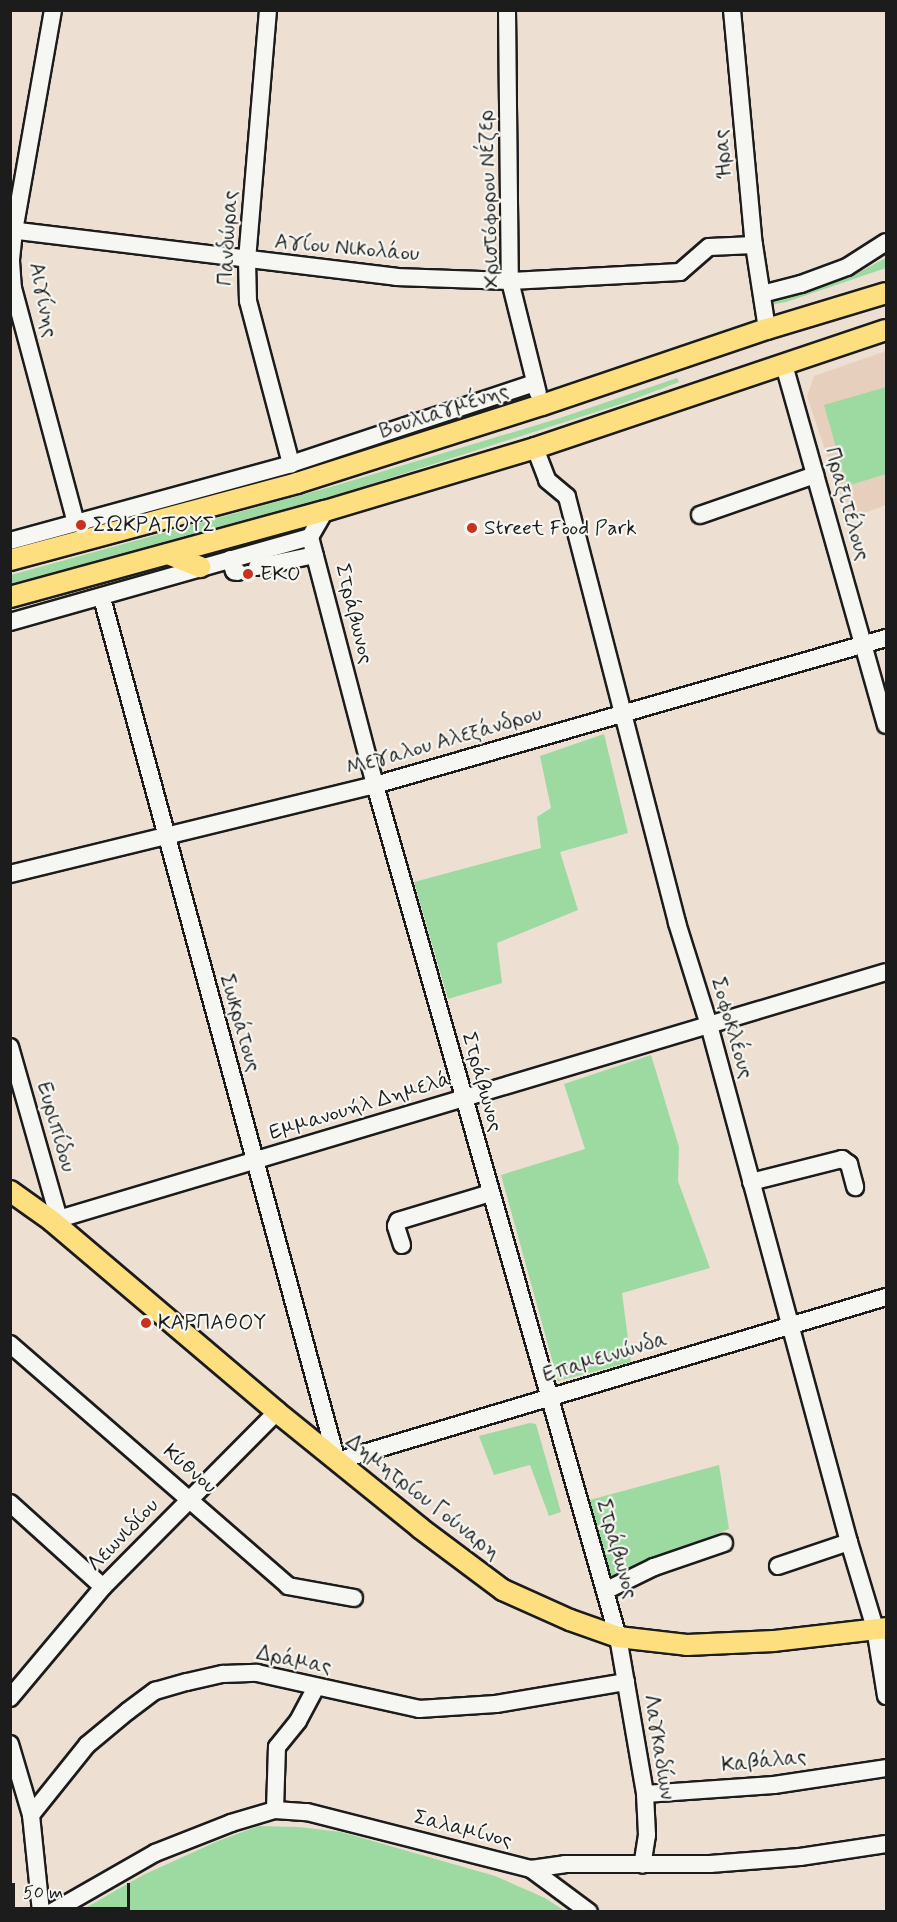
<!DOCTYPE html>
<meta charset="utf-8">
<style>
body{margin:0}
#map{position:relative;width:897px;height:1922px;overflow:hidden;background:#eddfd2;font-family:Mynerve,sans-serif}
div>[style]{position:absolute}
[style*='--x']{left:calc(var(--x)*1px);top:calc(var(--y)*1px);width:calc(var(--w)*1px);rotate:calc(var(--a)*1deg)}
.built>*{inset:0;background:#e6cfbc}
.green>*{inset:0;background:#9ddaa1}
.roads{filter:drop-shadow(2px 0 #1c1c1c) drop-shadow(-2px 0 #1c1c1c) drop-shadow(0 2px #1c1c1c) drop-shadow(0 -2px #1c1c1c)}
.minor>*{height:16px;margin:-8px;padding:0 8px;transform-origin:8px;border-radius:8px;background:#f6f6f2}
.major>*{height:20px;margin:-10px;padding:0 10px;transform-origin:10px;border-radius:10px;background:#fedf80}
.dots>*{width:16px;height:16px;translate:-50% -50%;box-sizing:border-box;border:3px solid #f6f6f2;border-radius:50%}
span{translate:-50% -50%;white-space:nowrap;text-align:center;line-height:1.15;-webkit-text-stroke:4.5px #f6f6f2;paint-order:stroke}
.street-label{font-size:21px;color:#1c1c1c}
.poi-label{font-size:21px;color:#1c1c1c}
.left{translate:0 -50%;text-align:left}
.frame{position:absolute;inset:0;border:12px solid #1c1c1c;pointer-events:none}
.scale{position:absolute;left:12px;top:1883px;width:118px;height:27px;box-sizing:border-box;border:3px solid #1c1c1c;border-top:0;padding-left:8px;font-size:18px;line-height:21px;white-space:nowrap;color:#1c1c1c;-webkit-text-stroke:4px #f6f6f2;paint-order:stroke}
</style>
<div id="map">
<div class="built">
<div style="clip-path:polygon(886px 351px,886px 505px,848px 519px,807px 396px,814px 376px)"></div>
</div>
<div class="green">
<div style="clip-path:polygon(886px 258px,886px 268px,786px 302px,770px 305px,770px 300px,850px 277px)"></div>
<div style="clip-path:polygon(677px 378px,679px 382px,621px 404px,346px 492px,11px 584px,11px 575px,334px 486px,560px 418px)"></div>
<div style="clip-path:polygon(886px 387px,886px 474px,847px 486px,824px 405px)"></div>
<div style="clip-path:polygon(604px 734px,628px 833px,560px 852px,578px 910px,497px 943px,502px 983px,448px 999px,414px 882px,541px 848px,537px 817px,551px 808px,540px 756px)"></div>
<div style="clip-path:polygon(651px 1055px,679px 1147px,678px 1181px,710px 1268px,622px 1293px,631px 1362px,558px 1381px,501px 1175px,585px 1149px,564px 1084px)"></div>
<div style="clip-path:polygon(530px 1423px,536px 1424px,561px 1512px,549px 1516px,530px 1465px,494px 1475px,479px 1436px)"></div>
<div style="clip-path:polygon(719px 1465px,729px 1529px,608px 1579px,586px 1501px)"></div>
<div style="clip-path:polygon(259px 1826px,299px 1827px,341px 1832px,495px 1876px,545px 1898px,565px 1911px,80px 1911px,143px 1875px,218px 1841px)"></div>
</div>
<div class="roads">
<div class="minor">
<div style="--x:53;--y:10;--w:224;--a:100"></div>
<div style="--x:14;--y:231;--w:30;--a:96"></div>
<div style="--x:11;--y:261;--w:27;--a:86"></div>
<div style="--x:13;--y:288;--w:243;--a:75"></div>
<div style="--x:268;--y:10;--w:252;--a:94.8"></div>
<div style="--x:247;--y:261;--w:40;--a:88.6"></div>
<div style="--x:248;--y:301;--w:169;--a:75.2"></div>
<div style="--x:507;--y:10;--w:271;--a:89.4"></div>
<div style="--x:510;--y:281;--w:115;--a:76"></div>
<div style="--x:732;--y:10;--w:236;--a:84.7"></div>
<div style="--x:754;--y:245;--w:85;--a:81.2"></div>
<div style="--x:10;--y:230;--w:389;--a:6.9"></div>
<div style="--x:396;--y:277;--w:114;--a:2"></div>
<div style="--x:510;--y:281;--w:170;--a:-3"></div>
<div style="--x:680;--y:272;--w:38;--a:-41"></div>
<div style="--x:709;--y:247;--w:45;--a:-2.5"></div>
<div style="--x:762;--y:294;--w:40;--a:-14.4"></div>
<div style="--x:801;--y:284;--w:49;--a:-20.3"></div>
<div style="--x:847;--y:267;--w:46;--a:-32.7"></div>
<div style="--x:784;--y:365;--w:374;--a:74.2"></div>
<div style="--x:535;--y:448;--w:34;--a:69"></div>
<div style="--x:547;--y:480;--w:26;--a:40"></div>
<div style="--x:567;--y:497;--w:440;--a:75.5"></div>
<div style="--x:677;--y:923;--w:107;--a:72.6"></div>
<div style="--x:709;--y:1025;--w:536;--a:74.85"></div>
<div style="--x:849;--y:1542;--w:90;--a:73.2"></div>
<div style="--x:875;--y:1628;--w:69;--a:80.8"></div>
<div style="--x:700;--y:515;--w:122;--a:-19.2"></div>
<div style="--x:310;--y:537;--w:256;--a:75.3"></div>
<div style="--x:375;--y:785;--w:886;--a:74.08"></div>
<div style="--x:618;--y:1637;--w:159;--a:80.2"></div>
<div style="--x:645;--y:1794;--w:41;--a:87.2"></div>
<div style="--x:647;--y:1835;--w:30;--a:99"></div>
<div style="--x:10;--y:541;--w:291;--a:-15.3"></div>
<div style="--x:291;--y:464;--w:257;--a:-18.4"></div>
<div style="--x:230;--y:559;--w:13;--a:72"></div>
<div style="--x:234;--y:571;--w:4;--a:14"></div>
<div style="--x:257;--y:567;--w:59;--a:-11.7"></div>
<div style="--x:102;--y:598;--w:894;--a:74.77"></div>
<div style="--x:337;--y:1461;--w:573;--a:-16.63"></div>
<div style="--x:10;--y:622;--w:312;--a:-15.8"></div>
<div style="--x:310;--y:537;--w:30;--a:-60"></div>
<div style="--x:10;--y:874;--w:376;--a:-13.7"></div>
<div style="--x:375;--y:785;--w:532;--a:-16.05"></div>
<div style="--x:10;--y:1047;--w:179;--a:74.1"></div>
<div style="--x:751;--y:1182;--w:94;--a:-14.2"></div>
<div style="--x:842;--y:1159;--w:9;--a:36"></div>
<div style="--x:849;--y:1164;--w:24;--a:75"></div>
<div style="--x:52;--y:1221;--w:870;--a:-16.62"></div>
<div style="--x:402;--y:1245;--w:20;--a:-108"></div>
<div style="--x:396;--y:1226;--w:5;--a:-68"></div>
<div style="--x:398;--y:1221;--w:97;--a:-16.8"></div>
<div style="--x:10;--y:1344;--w:369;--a:41"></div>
<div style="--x:288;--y:1586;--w:67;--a:10.3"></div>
<div style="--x:10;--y:1503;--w:125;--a:42.1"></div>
<div style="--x:778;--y:1566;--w:75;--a:-18.7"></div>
<div style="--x:605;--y:1591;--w:55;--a:-26.1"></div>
<div style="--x:654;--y:1567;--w:74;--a:-18.9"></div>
<div style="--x:10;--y:1698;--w:145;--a:-50"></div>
<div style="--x:103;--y:1587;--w:247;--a:-45.2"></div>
<div style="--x:10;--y:1744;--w:74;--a:73.5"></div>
<div style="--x:31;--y:1815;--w:98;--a:84.1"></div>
<div style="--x:645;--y:1794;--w:129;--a:-4"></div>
<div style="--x:774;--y:1785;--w:113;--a:-8.6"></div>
<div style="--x:275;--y:1810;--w:63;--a:-88.2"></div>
<div style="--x:277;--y:1747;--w:33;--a:-51"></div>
<div style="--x:298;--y:1721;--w:38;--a:-62"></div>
<div style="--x:31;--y:1815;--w:90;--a:-51.3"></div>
<div style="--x:87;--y:1745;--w:53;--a:-39.7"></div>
<div style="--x:128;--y:1711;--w:34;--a:-37"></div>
<div style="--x:155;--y:1691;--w:33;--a:-16"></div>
<div style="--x:187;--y:1682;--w:37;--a:-13"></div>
<div style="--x:223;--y:1674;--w:34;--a:-2"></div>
<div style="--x:257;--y:1673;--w:166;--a:12.5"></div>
<div style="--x:419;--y:1709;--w:77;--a:-3.7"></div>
<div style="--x:496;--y:1704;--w:132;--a:-9.6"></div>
<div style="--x:531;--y:1869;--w:72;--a:36.6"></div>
<div style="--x:52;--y:1912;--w:119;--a:-29.8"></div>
<div style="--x:155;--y:1853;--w:82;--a:-21.5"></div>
<div style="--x:231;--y:1823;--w:46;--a:-16.5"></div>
<div style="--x:275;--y:1810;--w:32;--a:4"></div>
<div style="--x:307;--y:1812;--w:231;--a:14.3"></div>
<div style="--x:531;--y:1869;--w:34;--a:-8"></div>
<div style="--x:565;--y:1864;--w:145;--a:0"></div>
<div style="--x:710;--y:1864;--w:90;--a:-4.4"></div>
<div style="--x:800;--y:1857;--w:87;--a:-8.6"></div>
</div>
<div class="major">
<div style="--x:168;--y:554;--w:35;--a:22"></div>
<div style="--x:10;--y:560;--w:297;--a:-15"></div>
<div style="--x:297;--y:483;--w:257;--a:-17.7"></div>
<div style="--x:542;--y:405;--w:237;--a:-18.7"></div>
<div style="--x:767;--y:329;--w:124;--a:-16.8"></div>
<div style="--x:10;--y:597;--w:327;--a:-15.3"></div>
<div style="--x:325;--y:511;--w:219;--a:-16.7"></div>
<div style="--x:535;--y:448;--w:370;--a:-18.6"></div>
<div style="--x:10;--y:1191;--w:52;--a:35.5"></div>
<div style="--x:52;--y:1221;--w:295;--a:40.3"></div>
<div style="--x:277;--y:1412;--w:184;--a:39"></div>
<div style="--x:420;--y:1528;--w:104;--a:36.8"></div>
<div style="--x:503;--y:1590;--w:73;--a:24.1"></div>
<div style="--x:570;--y:1620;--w:51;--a:19.5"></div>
<div style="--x:618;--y:1637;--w:69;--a:6.6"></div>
<div style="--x:687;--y:1645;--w:87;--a:-2.6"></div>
<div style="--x:774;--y:1641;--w:113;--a:-6.6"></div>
</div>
</div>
<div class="dots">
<div style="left:81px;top:525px;background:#c8321e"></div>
<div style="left:472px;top:528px;background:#c8321e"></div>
<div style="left:248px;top:574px;background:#c8321e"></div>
<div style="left:146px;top:1323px;background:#c8321e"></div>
</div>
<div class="street-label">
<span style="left:723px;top:154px;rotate:-95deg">Ήρας</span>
<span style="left:489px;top:199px;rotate:-92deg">Χριστόφορου Νέζερ</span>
<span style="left:228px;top:238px;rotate:-87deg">Πανδώρας</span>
<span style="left:347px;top:248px;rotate:5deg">Αγίου Νικολάου</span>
<span style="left:43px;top:300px;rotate:79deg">Αιγίνης</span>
<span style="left:444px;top:411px;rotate:-18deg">Βουλιαγμένης</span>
<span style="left:847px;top:504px;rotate:74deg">Πραξιτέλους</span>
<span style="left:354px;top:614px;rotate:76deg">Στράβωνος</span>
<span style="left:444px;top:741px;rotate:-16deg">Μεγαλου Αλεξάνδρου</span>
<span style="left:240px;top:1023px;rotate:74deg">Σωκράτους</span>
<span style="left:732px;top:1028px;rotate:74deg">Σοφοκλέους</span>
<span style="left:482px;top:1082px;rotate:74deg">Στράβωνος</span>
<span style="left:360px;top:1106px;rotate:-17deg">Εμμανουήλ Δημελά</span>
<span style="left:56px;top:1127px;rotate:74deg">Ευριπίδου</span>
<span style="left:605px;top:1357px;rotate:-17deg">Επαμεινώνδα</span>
<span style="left:190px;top:1469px;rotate:41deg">Κύθνου</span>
<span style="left:423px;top:1497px;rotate:38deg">Δημητρίου Γούναρη</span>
<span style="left:123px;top:1535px;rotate:-46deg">Λεωνιδίου</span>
<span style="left:617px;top:1549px;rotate:74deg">Στράβωνος</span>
<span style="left:294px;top:1660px;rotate:11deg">Δράμας</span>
<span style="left:659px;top:1747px;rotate:81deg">Λαγκαδίων</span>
<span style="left:764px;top:1761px;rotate:-6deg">Καβάλας</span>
<span style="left:463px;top:1829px;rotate:14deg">Σαλαμίνος</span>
</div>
<div class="poi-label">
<span class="left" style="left:93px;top:525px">ΣΩΚΡΑΤΟΥΣ</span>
<span class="left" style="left:484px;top:528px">Street Food Park</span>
<span class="left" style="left:260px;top:574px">EKO</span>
<span class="left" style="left:158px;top:1323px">ΚΑΡΠΑΘΟΥ</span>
</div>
<div class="frame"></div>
<div class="scale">50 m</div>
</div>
